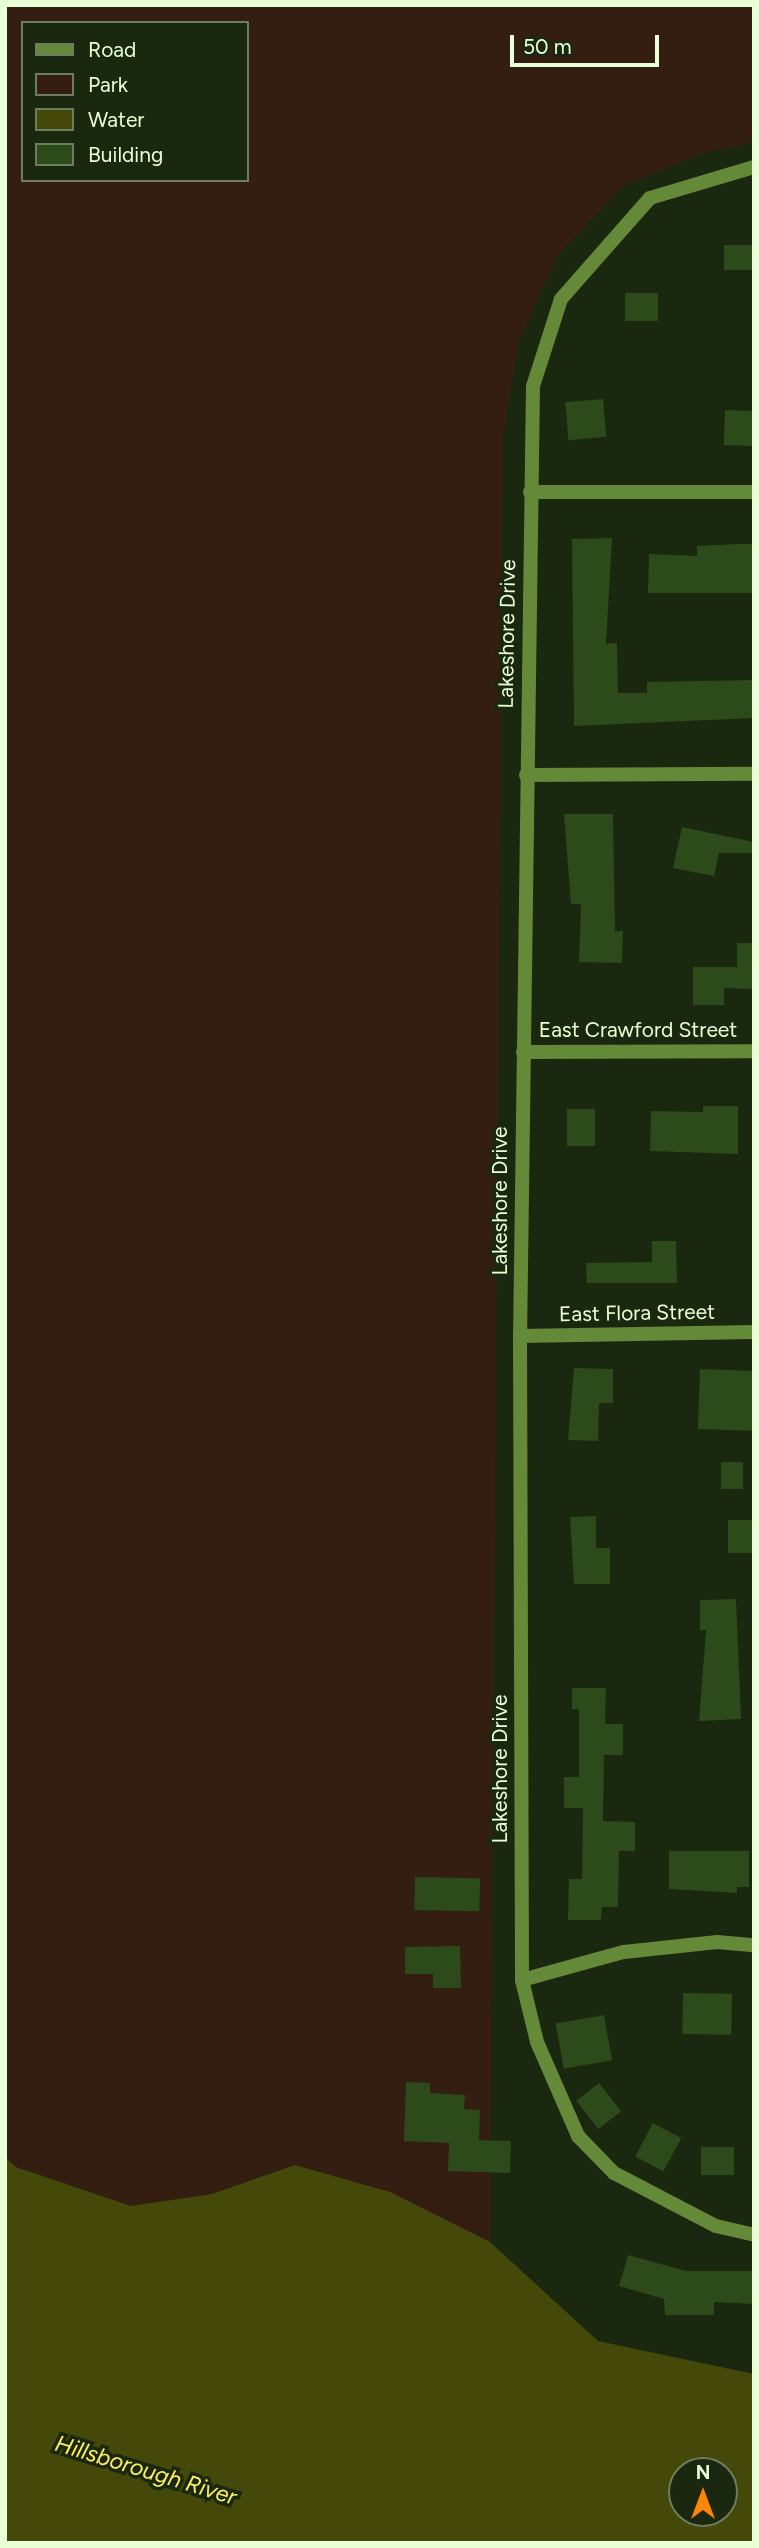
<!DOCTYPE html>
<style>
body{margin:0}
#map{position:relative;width:759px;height:2548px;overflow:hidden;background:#19280f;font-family:Figtree,sans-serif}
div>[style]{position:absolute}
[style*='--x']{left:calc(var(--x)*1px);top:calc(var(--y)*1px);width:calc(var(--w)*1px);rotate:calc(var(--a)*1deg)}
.green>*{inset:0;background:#331e11}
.water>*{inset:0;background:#444808}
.building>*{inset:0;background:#2c4a1a;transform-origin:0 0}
.minor>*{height:14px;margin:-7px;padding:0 7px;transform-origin:7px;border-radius:7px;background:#648938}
span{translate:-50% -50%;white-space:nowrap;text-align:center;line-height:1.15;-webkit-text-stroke:7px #19280f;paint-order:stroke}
.street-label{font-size:21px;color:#e9ffd6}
.water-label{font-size:23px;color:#ffed64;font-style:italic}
.frame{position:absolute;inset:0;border:7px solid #e9ffd6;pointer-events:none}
.legend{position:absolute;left:21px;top:21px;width:228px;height:161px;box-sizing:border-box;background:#19280f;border:2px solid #6c7e5f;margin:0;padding:9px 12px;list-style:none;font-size:21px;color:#e9ffd6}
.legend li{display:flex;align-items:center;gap:14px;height:35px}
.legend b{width:35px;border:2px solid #6c7e5f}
.north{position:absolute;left:668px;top:2457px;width:70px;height:70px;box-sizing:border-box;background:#19280f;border:2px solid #6c7e5f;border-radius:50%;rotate:0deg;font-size:19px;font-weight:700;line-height:28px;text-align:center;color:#e9ffd6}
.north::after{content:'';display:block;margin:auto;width:24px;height:32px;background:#ff8602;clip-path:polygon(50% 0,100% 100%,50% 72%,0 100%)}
.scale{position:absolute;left:510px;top:35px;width:149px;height:32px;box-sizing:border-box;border:4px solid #e9ffd6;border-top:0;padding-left:9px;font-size:21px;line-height:24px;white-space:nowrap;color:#e9ffd6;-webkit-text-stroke:5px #19280f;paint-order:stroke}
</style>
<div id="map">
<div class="green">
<div style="clip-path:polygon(evenodd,5px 5px,754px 5px,754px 142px,704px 153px,625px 185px,558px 255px,518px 344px,503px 437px,490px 2242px,390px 2192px,295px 2165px,212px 2194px,131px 2206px,16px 2167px,5px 2157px,5px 5px,23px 23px,247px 23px,247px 180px,23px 180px,23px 23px)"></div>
</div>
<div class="water">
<div style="clip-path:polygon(evenodd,5px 2157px,16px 2167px,131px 2206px,212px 2194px,295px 2165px,390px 2192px,490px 2242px,598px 2341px,754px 2374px,754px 2543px,5px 2543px,5px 2157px,682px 2471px,724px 2471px,724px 2513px,682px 2513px,682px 2471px)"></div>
</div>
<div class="building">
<div style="left:754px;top:245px;width:25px;height:30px;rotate:90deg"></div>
<div style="left:658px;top:293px;width:28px;height:33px;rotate:90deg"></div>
<div style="left:603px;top:399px;width:38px;height:38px;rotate:85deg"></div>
<div style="left:725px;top:410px;width:29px;height:35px;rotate:2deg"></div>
<div style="clip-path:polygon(612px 538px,606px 644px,617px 643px,618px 693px,647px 693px,647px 682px,754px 680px,754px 718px,574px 726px,572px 539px)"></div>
<div style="clip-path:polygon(738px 544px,754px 544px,754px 593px,648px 593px,649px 554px,697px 556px,697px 546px)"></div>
<div style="clip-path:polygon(564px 814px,613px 814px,615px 931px,623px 931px,622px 963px,579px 962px,581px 904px,571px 904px)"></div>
<div style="clip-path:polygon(682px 827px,754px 842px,754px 853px,719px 853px,714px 876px,673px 868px)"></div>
<div style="clip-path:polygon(737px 943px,754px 943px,754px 989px,724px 988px,724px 1005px,693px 1005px,693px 967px,737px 967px)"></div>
<div style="clip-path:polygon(703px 1106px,738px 1106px,738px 1154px,650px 1151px,651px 1111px,703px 1112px)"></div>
<div style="left:567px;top:1109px;width:28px;height:37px"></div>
<div style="clip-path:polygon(652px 1241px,676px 1241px,677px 1283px,587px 1283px,586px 1263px,652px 1262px)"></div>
<div style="clip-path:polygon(574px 1368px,613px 1369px,613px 1403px,599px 1403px,598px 1441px,568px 1440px)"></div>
<div style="left:700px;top:1369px;width:54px;height:60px;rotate:2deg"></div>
<div style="left:721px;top:1462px;width:22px;height:27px"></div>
<div style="clip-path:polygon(596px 1516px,596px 1548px,610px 1548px,610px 1584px,574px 1584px,570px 1517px)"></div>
<div style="left:728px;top:1520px;width:26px;height:33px"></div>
<div style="clip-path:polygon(736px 1599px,741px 1719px,699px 1721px,706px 1630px,700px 1630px,700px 1600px)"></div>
<div style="clip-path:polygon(572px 1688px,606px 1688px,605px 1724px,623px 1724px,623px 1755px,604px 1755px,603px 1821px,635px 1822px,635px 1851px,619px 1851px,618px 1907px,602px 1907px,601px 1920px,568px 1920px,569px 1879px,582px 1879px,583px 1808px,564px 1808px,564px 1777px,579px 1777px,579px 1709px,572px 1709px)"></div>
<div style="clip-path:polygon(669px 1851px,749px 1851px,749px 1887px,737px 1887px,737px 1893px,669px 1889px)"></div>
<div style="left:415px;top:1877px;width:65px;height:33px;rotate:1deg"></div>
<div style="clip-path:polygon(460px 1946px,461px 1988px,433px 1988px,433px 1974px,405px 1974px,405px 1947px)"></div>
<div style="left:683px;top:1993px;width:49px;height:41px;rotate:1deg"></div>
<div style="left:604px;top:2015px;width:46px;height:49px;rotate:80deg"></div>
<div style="clip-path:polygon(406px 2082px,430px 2083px,430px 2093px,465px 2095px,464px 2109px,480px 2110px,479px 2140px,511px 2141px,510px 2173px,448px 2171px,449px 2143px,404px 2141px)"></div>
<div style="left:599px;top:2083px;width:36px;height:29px;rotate:52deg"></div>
<div style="left:653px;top:2123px;width:32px;height:38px;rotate:28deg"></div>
<div style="left:701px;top:2147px;width:33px;height:28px"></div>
<div style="clip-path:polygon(628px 2255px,686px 2271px,754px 2271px,754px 2304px,714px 2302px,714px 2315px,665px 2315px,664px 2299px,619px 2286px)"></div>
</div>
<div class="minor">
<div style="--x:754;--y:167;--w:109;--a:163.4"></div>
<div style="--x:650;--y:198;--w:135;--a:131.4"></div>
<div style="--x:561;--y:299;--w:91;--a:107.8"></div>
<div style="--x:533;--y:386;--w:950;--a:90.78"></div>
<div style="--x:520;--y:1336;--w:644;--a:89.82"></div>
<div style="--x:522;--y:1980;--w:64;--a:76.4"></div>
<div style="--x:537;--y:2042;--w:103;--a:66.4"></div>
<div style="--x:578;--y:2136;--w:52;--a:45.8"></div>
<div style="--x:614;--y:2173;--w:115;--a:27.5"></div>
<div style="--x:716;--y:2226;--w:39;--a:13"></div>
<div style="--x:530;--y:492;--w:224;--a:0"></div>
<div style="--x:526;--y:775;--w:228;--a:-0.3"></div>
<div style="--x:523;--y:1052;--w:231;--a:-0.2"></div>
<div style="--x:520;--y:1336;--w:234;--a:-1"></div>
<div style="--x:522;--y:1980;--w:106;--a:-15.4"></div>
<div style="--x:624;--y:1952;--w:94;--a:-6.1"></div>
<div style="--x:717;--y:1942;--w:37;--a:5"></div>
</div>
<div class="street-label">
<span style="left:507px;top:634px;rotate:-89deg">Lakeshore Drive</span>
<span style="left:638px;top:1030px">East Crawford Street</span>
<span style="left:500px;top:1201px;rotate:-90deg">Lakeshore Drive</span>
<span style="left:637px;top:1313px;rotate:-1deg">East Flora Street</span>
<span style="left:500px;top:1769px;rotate:-90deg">Lakeshore Drive</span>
</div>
<div class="water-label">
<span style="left:146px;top:2470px;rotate:17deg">Hillsborough River</span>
</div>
<div class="frame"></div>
<ul class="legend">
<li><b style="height:9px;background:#648938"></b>Road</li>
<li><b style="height:19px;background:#331e11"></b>Park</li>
<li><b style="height:19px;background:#444808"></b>Water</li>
<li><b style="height:19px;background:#2c4a1a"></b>Building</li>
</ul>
<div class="north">N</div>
<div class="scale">50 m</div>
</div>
